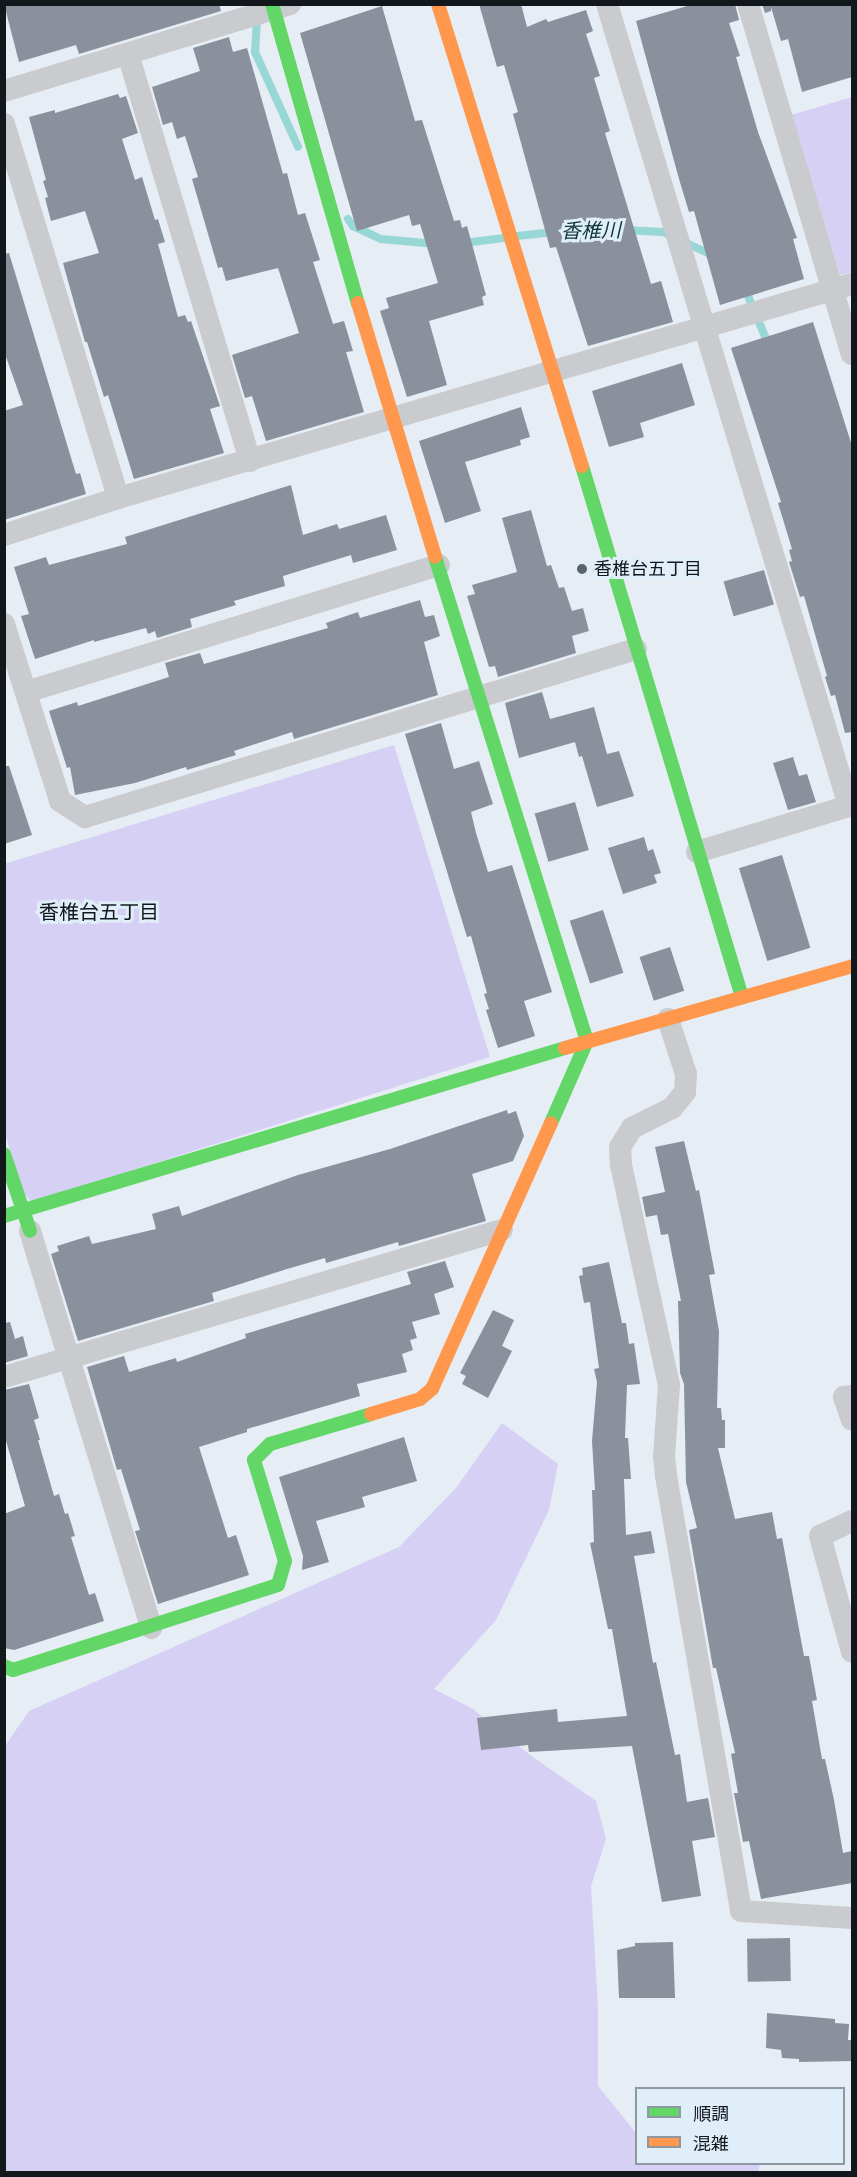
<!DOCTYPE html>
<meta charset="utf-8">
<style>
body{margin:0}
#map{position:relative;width:857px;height:2177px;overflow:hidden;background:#e6edf4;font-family:"DM Sans","Noto Sans JP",sans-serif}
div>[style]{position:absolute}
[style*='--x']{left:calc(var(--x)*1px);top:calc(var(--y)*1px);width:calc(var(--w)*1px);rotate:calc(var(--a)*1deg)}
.green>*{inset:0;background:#d5d0f4}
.stream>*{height:8px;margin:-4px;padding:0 4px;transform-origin:4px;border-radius:4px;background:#97d7d5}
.building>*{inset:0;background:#8a909c;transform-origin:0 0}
.street>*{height:22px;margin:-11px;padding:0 11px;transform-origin:11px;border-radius:11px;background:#cacbce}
.fast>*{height:14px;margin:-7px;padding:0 7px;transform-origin:7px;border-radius:7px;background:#63d668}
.slow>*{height:14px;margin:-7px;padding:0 7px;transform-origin:7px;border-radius:7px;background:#ff974d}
.dots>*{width:16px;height:16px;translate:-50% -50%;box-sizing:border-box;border:3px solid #e0eefa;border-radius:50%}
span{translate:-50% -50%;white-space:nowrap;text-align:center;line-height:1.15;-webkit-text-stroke:6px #e0eefa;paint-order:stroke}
.poi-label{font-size:18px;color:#12171b}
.left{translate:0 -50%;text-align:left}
.water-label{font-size:20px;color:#0b3634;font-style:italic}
.neighbourhood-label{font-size:20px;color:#12171b}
.frame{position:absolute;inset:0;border:6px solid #12171b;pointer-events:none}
.legend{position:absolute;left:635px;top:2087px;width:210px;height:78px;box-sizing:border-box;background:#e0eefa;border:2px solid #8e98a1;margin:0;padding:8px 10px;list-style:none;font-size:18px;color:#12171b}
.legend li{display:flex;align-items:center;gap:12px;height:30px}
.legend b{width:30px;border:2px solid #8e98a1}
</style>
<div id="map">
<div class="green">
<div style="clip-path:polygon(852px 97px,852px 272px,840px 275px,791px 115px)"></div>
<div style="clip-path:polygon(394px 745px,490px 1057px,32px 1202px,21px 1190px,5px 1133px,4px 864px)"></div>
<div style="clip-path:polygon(502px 1423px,558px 1464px,549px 1510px,496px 1620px,434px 1689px,473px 1709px,530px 1755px,596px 1801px,606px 1839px,591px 1886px,598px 2008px,598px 2086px,636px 2133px,636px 2164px,760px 2164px,758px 2172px,5px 2172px,5px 1746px,29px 1711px,399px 1547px,456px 1488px)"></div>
</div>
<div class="stream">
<div style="--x:257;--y:17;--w:35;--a:93"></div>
<div style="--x:255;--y:52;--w:104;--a:65.6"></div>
<div style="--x:348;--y:219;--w:9;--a:54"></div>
<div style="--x:353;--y:226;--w:31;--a:25"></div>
<div style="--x:381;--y:239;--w:55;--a:5.2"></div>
<div style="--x:625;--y:230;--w:38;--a:3"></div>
<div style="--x:663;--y:232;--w:56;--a:25.2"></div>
<div style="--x:517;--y:236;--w:38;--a:-6"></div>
<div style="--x:463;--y:246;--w:3;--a:-72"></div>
<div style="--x:464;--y:243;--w:40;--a:-7.1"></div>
<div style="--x:744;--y:286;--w:65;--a:67.4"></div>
</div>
<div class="building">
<div style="clip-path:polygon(4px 4px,219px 4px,221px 11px,79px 54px,76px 45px,19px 62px)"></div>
<div style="clip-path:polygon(479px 4px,521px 4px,527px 27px,546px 19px,548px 22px,586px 10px,593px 31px,586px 34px,600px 76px,594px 78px,610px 131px,605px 133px,651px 284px,661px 281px,673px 322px,588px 346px,556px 247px,550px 248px,513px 114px,518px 112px,504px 65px,497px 67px)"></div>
<div style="clip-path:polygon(694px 4px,735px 4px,739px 20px,729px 23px,740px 56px,736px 57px,758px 132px,797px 238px,793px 239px,804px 279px,720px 305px,694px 211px,689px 212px,679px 179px,636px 21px)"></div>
<div style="clip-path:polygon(762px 4px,852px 4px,852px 77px,802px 92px,788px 39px,781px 41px,771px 7px,771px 11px,765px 13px)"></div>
<div style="clip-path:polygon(382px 6px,415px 121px,422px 120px,454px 221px,460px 220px,462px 228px,467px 226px,486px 295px,482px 297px,484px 305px,429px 321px,447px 385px,407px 397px,380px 311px,389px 308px,386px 298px,438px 283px,420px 224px,412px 226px,409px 215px,357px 231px,300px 33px)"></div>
<div style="clip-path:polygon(229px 37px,233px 52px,247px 48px,283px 174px,287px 173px,298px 215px,305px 213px,320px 260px,313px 262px,333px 324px,344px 321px,353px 351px,346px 352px,364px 412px,266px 441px,252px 396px,245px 398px,232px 355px,299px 333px,278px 268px,226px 281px,222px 267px,218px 268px,192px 179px,198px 177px,185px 136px,177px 139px,172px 122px,163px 125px,152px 87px,200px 71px,193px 48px)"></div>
<div style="clip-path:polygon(118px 94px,120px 98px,126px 96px,138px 133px,122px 139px,135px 180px,142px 177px,155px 220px,158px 219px,165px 242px,158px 244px,178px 317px,185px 315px,188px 322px,191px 321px,220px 406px,210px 409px,224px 453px,134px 479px,108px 395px,104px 397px,87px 342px,85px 342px,63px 263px,99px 253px,85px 211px,51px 221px,45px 198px,48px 197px,43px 181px,46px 180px,29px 117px,55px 110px,55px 113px)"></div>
<div style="clip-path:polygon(9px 253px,76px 474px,80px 473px,86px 494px,4px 520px,4px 411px,23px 405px,4px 351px,4px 254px)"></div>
<div style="clip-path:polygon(813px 322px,852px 446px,852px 732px,845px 733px,835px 695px,831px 696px,825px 677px,827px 676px,804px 596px,800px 597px,789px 562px,792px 561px,789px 550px,792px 549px,778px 503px,781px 502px,731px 348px)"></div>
<div style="clip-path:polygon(682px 363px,695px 405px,640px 423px,644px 437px,609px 447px,592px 391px)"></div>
<div style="clip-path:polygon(521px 407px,530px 437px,520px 440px,521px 445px,465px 462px,481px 511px,445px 523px,419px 441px)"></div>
<div style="clip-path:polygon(291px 485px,303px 535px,337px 524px,339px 529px,386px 515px,397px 550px,353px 563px,351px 555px,283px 576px,285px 586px,234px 601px,236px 605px,190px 619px,192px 627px,157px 638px,155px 631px,148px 634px,146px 628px,94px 642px,94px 640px,35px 659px,21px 616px,29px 614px,14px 567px,46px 557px,49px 565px,127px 544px,125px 537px)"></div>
<div style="clip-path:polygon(531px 510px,547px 566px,551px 565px,559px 588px,564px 587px,572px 611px,583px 608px,589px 631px,572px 636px,576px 653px,498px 677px,495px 666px,489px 667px,467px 596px,475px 594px,472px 585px,517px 572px,502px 518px)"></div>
<div style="left:764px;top:570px;width:36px;height:42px;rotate:74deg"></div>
<div style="clip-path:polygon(420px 600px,425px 617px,434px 615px,440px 636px,424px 642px,438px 695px,294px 739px,292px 732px,234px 751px,236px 755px,187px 770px,186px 767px,135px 783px,75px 795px,70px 767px,67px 768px,49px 711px,77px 702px,78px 706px,169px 677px,165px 663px,200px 653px,204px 664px,328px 628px,326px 623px,358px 612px,360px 618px)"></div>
<div style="clip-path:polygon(542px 692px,550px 719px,594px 707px,607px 754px,619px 751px,634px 796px,597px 807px,582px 756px,579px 757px,575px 742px,519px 758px,505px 703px)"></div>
<div style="clip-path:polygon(441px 723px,454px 769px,479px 761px,493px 804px,471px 812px,476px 833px,488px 872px,512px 865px,552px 992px,524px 1001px,535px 1036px,498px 1048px,486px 1010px,489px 1009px,484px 994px,487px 993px,471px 936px,467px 937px,405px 734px)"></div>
<div style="clip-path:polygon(793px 757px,799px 776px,807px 774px,816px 802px,788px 810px,773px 763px)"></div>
<div style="clip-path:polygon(4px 766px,9px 766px,32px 835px,4px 844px)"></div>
<div style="left:575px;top:802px;width:50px;height:42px;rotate:74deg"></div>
<div style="clip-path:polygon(644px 837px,648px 851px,653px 849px,661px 873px,654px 875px,657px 883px,623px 894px,608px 848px)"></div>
<div style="left:782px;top:855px;width:97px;height:45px;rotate:73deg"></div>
<div style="left:603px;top:910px;width:66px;height:35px;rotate:72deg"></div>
<div style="left:670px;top:947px;width:46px;height:32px;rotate:72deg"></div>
<div style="clip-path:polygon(507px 1110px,508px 1114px,516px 1111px,524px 1136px,513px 1161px,472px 1174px,486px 1221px,399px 1246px,398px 1242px,326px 1263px,325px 1258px,287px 1269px,212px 1293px,214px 1301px,78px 1341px,51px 1254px,59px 1251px,57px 1246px,89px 1236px,92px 1244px,156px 1229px,152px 1214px,179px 1206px,182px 1216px,298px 1175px,390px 1149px)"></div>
<div style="clip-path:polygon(684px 1141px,696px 1191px,699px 1190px,715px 1274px,709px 1275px,719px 1331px,717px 1408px,721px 1408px,722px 1420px,725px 1420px,725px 1448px,718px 1448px,735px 1519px,772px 1512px,777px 1539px,782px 1538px,804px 1656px,809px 1656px,817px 1700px,812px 1701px,822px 1759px,825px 1759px,834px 1800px,843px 1853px,852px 1851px,852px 1883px,761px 1899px,749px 1841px,743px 1842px,734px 1793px,738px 1793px,731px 1754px,735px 1753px,716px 1668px,713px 1668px,689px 1530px,697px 1528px,686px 1482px,684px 1384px,680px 1373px,678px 1301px,681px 1301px,668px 1234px,661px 1235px,657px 1215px,646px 1217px,642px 1197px,665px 1192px,655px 1147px)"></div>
<div style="clip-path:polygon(445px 1261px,454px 1287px,434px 1294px,440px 1314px,412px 1322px,417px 1338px,410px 1340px,413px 1350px,402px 1354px,407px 1372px,357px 1384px,360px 1396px,247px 1429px,247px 1432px,199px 1447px,228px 1538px,236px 1535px,249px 1575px,158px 1604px,135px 1531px,140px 1530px,121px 1469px,117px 1470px,87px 1367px,124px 1356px,129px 1372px,176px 1358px,177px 1362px,246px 1338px,245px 1334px,411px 1284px,407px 1272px)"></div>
<div style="clip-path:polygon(609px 1262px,622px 1323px,626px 1323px,629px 1344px,634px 1343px,640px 1384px,627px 1385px,625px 1438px,628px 1438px,631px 1479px,624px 1479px,626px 1535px,651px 1531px,655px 1553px,634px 1556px,653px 1663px,656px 1662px,675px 1755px,680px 1754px,687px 1802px,708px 1798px,715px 1837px,692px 1841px,701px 1896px,662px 1902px,632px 1746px,529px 1752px,528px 1745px,481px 1750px,477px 1718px,557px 1709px,558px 1722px,627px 1716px,612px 1629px,608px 1629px,590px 1543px,594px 1542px,592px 1490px,595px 1490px,592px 1441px,597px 1382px,594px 1369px,599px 1368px,590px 1302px,584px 1303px,579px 1276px,583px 1275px,582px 1268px)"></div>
<div style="clip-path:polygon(493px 1310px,514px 1320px,502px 1346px,512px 1351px,488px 1398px,462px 1384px,466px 1376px,460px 1373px)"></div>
<div style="clip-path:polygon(10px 1322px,15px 1339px,23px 1336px,28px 1356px,4px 1363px,4px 1323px)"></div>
<div style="clip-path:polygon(29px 1384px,39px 1418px,34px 1420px,40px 1440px,38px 1440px,54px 1496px,59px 1494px,65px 1514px,68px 1513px,75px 1536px,71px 1537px,89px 1595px,95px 1593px,104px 1621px,14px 1650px,4px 1648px,4px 1514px,25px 1506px,4px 1434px,4px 1390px)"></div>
<div style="clip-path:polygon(404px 1437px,417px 1481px,362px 1497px,365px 1507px,316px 1521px,329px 1562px,302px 1570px,303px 1556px,279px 1477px)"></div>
<div style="left:790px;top:1938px;width:43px;height:43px;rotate:89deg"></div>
<div style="clip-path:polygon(673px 1942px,675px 1998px,619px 1998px,617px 1950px,635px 1946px,635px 1943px)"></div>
<div style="clip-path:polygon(767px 2013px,835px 2019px,835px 2023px,849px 2024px,848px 2040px,852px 2040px,852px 2061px,799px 2062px,799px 2059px,782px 2058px,781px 2050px,766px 2048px)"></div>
</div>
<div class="street">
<div style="--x:607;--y:4;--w:838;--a:73.21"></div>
<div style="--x:748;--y:4;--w:365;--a:73.5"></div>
<div style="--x:128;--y:54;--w:425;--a:73.3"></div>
<div style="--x:4;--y:91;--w:299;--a:-16.9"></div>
<div style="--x:4;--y:124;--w:391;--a:73"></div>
<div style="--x:4;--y:535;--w:120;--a:-18"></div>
<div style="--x:118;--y:498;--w:765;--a:-16.25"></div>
<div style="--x:4;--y:624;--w:186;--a:72.4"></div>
<div style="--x:60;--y:801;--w:30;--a:33"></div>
<div style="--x:85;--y:817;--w:576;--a:-16.96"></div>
<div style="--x:26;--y:692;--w:432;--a:-17.1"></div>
<div style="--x:697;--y:852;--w:162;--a:-16.9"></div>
<div style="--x:668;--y:1019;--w:58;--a:71.9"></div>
<div style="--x:686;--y:1074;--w:18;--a:93"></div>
<div style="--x:685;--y:1092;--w:21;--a:129"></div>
<div style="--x:672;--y:1108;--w:45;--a:153.4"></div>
<div style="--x:632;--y:1128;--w:22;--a:122"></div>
<div style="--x:620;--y:1147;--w:18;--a:87"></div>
<div style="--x:621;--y:1165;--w:225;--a:77.7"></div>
<div style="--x:669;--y:1385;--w:71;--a:94"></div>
<div style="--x:664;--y:1456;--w:20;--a:84"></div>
<div style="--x:666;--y:1476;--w:441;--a:80.2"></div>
<div style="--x:741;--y:1911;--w:111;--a:3.6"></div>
<div style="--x:30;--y:1231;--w:415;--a:73"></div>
<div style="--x:4;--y:1377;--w:519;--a:-16.45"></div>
<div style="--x:852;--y:1396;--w:8;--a:173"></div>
<div style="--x:844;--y:1397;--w:24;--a:71"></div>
<div style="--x:852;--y:1521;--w:35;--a:155"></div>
<div style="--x:820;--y:1536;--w:120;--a:74.6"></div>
</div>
<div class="fast">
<div style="--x:272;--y:4;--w:311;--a:74"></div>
<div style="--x:582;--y:466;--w:555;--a:73.23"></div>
<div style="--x:435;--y:557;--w:507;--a:72.57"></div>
<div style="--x:587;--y:1041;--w:90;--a:113.7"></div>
<div style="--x:4;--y:1154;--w:81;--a:71.3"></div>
<div style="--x:4;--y:1216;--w:586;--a:-16.67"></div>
<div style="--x:4;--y:1666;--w:10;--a:24"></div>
<div style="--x:13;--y:1670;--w:278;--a:-17.8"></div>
<div style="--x:278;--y:1585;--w:25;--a:-74"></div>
<div style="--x:285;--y:1561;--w:106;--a:-107.1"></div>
<div style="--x:254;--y:1460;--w:23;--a:-45"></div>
<div style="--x:270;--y:1444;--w:105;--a:-16.5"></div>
</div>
<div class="slow">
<div style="--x:438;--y:4;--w:484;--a:72.7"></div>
<div style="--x:358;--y:303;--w:265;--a:73.1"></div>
<div style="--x:565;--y:1048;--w:298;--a:-15.9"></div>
<div style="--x:371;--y:1414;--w:51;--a:-17"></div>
<div style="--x:420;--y:1399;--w:16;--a:-40"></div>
<div style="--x:432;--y:1389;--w:291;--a:-65.9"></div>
</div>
<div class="dots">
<div style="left:582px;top:569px;background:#5c6267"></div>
</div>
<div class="poi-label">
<span class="left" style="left:594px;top:569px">香椎台五丁目</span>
</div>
<div class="water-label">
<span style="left:591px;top:231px;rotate:-1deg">香椎川</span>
</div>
<div class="neighbourhood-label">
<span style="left:99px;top:912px">香椎台五丁目</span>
</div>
<div class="frame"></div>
<ul class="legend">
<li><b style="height:8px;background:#63d668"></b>順調</li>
<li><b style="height:8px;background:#ff974d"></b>混雑</li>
</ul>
</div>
